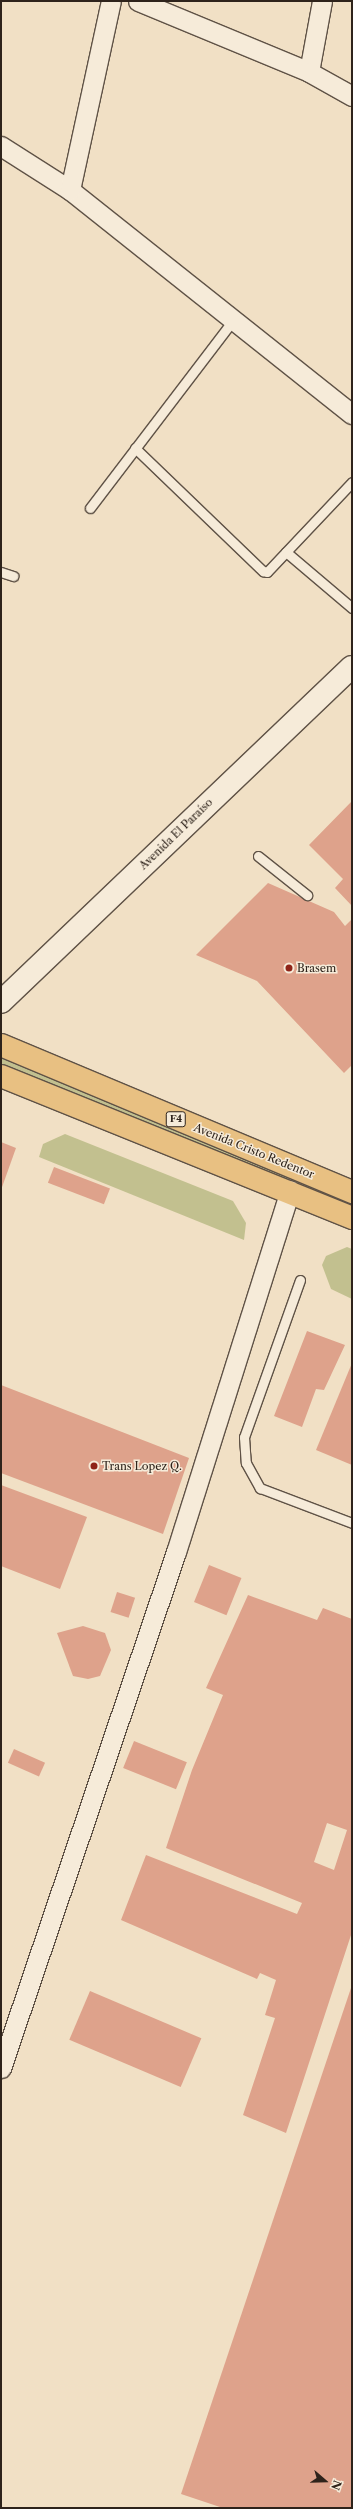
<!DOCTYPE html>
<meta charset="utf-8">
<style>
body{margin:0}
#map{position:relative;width:353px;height:2509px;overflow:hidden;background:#f1e0c5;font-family:"Libre Caslon Text",serif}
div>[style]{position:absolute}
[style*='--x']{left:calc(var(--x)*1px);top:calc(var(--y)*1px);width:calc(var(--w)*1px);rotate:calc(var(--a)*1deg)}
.green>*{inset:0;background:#c2c08f}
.building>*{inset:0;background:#dea28b;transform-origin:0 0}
.roads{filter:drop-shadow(1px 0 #5f5246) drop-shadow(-1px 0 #5f5246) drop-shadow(0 1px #5f5246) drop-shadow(0 -1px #5f5246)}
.service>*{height:9px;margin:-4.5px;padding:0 4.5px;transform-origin:4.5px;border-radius:4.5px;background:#f6ebd9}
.minor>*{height:19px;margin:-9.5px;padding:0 9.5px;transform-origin:9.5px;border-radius:9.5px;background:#f6ebd9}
.tertiary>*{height:22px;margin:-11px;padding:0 11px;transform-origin:11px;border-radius:11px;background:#f6ebd9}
.trunk>*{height:22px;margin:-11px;padding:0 11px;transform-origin:11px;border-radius:11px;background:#e8c082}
.dots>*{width:11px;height:11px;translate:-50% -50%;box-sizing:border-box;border:2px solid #f6ebd9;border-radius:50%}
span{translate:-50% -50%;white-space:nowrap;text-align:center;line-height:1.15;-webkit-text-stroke:3px #f6ebd9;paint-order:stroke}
.shield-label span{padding:1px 3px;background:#f6ebd9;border:1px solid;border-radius:3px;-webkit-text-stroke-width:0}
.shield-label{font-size:10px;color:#2e231b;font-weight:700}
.street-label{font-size:11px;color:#2e231b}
.poi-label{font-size:11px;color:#2e231b}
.left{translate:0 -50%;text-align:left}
.frame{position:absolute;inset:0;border:2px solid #2e231b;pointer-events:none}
.north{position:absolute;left:305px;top:2461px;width:40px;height:40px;-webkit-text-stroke:3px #f6ebd9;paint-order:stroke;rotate:110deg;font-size:11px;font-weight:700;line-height:16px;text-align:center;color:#2e231b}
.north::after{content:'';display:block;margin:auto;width:14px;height:18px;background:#2e231b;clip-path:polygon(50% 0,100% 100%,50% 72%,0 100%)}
</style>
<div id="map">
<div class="green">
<div style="clip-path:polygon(1px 1058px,352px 1202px,352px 1207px,1px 1064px)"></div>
<div style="clip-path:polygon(65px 1134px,233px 1201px,246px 1223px,244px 1240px,39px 1157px,43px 1144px)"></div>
<div style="clip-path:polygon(347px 1247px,352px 1249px,352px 1299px,331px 1289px,322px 1265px,326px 1256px)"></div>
</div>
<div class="building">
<div style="clip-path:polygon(352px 801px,352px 906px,335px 888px,343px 879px,309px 845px)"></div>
<div style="clip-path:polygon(268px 883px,334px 912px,345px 926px,352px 919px,352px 1065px,344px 1073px,257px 981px,196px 955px)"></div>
<div style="clip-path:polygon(1px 1142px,16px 1148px,1px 1190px)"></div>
<div style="left:54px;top:1167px;width:60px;height:17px;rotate:21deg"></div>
<div style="clip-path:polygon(307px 1331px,345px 1345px,324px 1390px,316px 1389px,302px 1427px,274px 1416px)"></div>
<div style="clip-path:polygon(352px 1363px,352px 1465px,316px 1450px)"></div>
<div style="clip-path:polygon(1px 1385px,189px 1458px,163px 1534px,1px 1473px)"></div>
<div style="clip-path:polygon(1px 1485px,87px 1517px,60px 1589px,1px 1566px)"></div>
<div style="left:209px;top:1565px;width:35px;height:40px;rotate:22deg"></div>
<div style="left:117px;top:1592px;width:19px;height:21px;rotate:18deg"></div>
<div style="clip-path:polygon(evenodd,248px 1595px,317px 1620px,323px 1608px,352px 1619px,352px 1932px,286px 2133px,243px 2115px,275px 2018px,265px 2015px,276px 1980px,260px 1973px,257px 1979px,121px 1920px,146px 1855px,297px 1914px,302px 1903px,166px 1848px,192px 1770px,223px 1695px,206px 1688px,248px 1595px,327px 1823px,347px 1830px,334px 1870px,314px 1862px,327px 1823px)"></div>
<div style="clip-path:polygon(83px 1626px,105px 1633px,111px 1650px,100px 1676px,88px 1679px,73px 1676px,57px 1633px)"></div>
<div style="left:134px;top:1741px;width:57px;height:29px;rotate:22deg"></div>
<div style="left:14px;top:1749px;width:34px;height:15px;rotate:24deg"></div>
<div style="clip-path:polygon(352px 1985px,352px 2508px,223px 2508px,181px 2494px)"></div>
<div style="left:90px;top:1991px;width:121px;height:53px;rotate:23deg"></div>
</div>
<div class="roads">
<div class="service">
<div style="--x:135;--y:448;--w:178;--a:43.9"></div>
<div style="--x:263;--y:571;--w:4;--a:14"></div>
<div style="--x:267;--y:572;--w:124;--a:-46.6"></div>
<div style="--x:90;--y:508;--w:236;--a:-52.7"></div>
<div style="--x:286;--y:552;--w:87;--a:40.3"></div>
<div style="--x:1;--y:572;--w:13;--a:18"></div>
<div style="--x:258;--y:856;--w:63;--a:38.5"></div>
<div style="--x:300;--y:1280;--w:167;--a:109.6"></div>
<div style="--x:244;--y:1437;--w:26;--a:86"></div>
<div style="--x:246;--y:1463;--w:29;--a:61"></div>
<div style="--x:260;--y:1488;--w:98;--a:20.8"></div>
</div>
<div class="minor">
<div style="--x:138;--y:1;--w:185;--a:22.5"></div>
<div style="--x:322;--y:1;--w:72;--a:100.4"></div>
<div style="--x:309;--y:72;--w:49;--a:29.2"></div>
<div style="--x:1;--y:146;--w:82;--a:32.5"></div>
<div style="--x:70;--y:190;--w:360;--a:38.5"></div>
<div style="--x:70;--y:190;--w:193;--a:-77.8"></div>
<div style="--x:1;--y:2068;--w:545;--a:-71.27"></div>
<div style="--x:176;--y:1552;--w:379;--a:-72.5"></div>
</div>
<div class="tertiary">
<div style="--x:1;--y:1002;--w:485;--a:-43.7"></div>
</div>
<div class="trunk">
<div style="--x:1;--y:1045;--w:381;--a:22.7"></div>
<div style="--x:1;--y:1076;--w:379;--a:22"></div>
</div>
</div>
<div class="dots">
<div style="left:289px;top:968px;background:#8f2418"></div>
<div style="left:94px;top:1466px;background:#8f2418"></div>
</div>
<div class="shield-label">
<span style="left:176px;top:1119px">F4</span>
</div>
<div class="street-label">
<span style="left:176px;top:834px;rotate:-44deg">Avenida El Paraíso</span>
<span style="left:254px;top:1151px;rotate:22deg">Avenida Cristo Redentor</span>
</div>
<div class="poi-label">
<span class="left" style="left:297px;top:968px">Brasem</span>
<span class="left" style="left:102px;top:1466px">Trans Lopez Q.</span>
</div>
<div class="frame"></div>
<div class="north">N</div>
</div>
